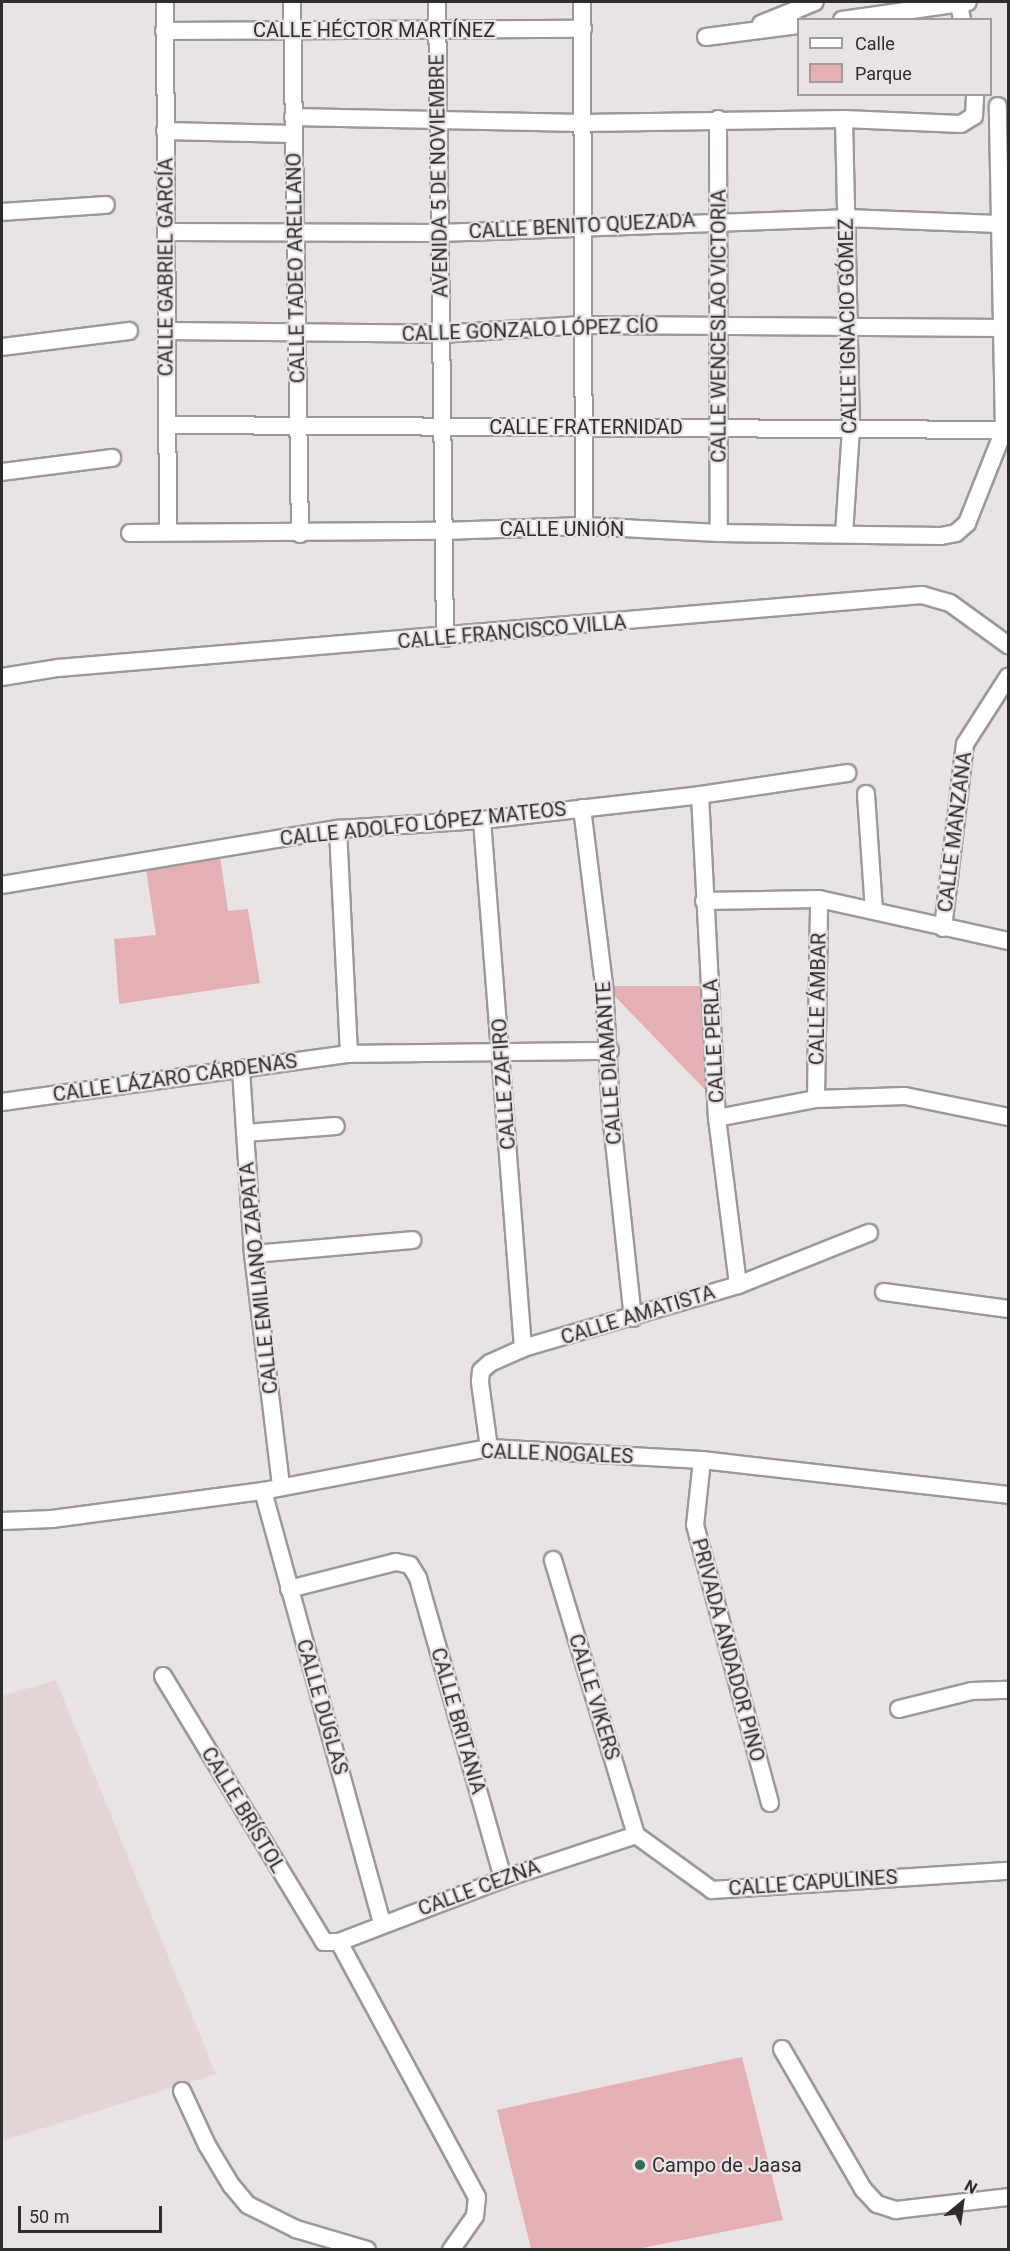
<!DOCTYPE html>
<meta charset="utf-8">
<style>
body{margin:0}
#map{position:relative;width:1010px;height:2251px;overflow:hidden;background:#eae3e4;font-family:Roboto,sans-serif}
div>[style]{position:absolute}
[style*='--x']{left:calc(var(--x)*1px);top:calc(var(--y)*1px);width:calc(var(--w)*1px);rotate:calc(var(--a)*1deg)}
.built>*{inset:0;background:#e4d5d7}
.green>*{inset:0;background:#e4b0b5}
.roads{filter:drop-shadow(2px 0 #9d9898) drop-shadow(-2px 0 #9d9898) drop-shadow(0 2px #9d9898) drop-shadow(0 -2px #9d9898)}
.minor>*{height:16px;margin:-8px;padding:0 8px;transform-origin:8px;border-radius:8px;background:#fff}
.dots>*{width:16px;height:16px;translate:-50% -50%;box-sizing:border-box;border:3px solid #eae3e4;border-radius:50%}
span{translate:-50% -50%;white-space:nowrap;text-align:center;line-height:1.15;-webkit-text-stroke:4.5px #eae3e4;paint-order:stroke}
.street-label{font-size:20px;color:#2f2c2d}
.poi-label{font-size:20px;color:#2f2c2d}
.left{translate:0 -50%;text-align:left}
.frame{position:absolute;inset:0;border:3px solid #2f2c2d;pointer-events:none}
.legend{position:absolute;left:797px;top:18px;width:195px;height:78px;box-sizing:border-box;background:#eae3e4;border:2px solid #9f9a9b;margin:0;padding:8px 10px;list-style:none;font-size:18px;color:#2f2c2d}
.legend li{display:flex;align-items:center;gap:12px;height:30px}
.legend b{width:30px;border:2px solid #9f9a9b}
.north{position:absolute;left:932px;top:2173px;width:60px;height:60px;-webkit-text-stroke:4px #eae3e4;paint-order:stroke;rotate:29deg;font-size:16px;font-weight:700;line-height:24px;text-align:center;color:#2f2c2d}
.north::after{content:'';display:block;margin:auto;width:21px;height:27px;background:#2f2c2d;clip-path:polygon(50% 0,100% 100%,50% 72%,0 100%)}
.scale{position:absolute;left:18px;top:2206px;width:144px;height:27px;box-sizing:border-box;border:3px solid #2f2c2d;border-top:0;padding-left:8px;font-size:18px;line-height:21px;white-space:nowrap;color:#2f2c2d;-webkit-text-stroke:4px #eae3e4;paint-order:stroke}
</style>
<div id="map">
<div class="built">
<div style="clip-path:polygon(56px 1680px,216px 2074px,2px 2141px,2px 1696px)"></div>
</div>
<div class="green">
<div style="clip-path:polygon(219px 850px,228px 911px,248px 909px,260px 983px,119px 1004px,114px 939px,156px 935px,145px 862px)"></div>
<div style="clip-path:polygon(605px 986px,711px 986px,715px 1100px)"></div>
<div style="clip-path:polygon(742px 2057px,783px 2220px,637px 2249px,531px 2249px,497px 2110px)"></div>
</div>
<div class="roads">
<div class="minor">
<div style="--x:165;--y:2;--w:530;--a:89.68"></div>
<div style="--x:292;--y:2;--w:532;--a:89.14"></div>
<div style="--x:437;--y:2;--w:636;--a:89.28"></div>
<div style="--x:582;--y:2;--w:524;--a:89.78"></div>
<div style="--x:959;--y:4;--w:16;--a:79"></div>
<div style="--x:842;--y:20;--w:127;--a:-8.1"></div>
<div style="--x:761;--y:24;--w:58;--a:-22.2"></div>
<div style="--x:164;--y:31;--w:419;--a:-0.3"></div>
<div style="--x:706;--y:37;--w:93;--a:-7.4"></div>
<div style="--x:293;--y:117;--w:289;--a:1.2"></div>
<div style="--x:582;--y:123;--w:262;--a:-0.9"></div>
<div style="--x:844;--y:119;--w:117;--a:2.4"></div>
<div style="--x:961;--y:124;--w:15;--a:-32"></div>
<div style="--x:974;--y:116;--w:22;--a:-87"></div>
<div style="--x:718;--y:119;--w:414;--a:89.9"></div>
<div style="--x:165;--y:131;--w:129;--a:1.3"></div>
<div style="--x:2;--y:212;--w:104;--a:-3.9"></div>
<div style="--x:166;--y:232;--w:274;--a:0.2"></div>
<div style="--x:440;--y:233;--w:406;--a:-2.1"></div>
<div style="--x:846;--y:218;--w:152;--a:2.3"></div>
<div style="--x:167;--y:331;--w:274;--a:0.6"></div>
<div style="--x:441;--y:334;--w:141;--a:-3.7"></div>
<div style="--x:582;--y:325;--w:419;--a:0.4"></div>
<div style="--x:2;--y:347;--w:128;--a:-7.2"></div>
<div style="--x:168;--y:425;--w:836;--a:0.34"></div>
<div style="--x:2;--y:472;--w:111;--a:-7.3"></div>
<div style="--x:130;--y:533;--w:314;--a:-0.4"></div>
<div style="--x:444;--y:531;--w:140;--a:-2"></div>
<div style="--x:584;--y:526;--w:135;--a:3"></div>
<div style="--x:719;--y:533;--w:222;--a:0.8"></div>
<div style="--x:941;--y:536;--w:15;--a:-11"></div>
<div style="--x:956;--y:533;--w:15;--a:-42"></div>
<div style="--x:967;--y:523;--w:100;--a:-68.3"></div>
<div style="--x:1004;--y:430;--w:324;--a:-91.1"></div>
<div style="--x:844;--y:534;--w:105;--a:-86.2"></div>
<div style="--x:851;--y:429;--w:310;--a:-91.3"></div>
<div style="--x:2;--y:677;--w:57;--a:-9.1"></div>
<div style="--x:58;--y:668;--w:867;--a:-4.83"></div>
<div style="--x:922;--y:595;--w:29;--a:16"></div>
<div style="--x:950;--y:603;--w:72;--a:35.9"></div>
<div style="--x:866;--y:794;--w:117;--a:86.1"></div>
<div style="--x:700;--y:795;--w:323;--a:87"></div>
<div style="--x:717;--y:1118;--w:168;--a:82.8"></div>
<div style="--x:582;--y:808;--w:177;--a:82.9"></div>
<div style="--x:604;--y:984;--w:129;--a:86.9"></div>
<div style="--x:611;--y:1113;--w:206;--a:83.9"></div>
<div style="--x:482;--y:820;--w:530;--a:85.56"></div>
<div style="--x:338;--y:829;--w:225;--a:87.2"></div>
<div style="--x:2;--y:885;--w:341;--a:-9.5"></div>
<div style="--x:338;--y:829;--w:144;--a:-3.6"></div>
<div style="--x:482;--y:820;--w:219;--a:-6.5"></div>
<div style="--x:700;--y:795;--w:149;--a:-8.5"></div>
<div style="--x:704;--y:901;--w:115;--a:-1"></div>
<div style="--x:819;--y:899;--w:194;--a:12.5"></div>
<div style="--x:943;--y:928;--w:185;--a:-83.2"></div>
<div style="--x:965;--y:744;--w:80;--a:-57.3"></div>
<div style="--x:241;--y:1069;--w:185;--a:86.3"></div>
<div style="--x:253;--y:1254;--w:234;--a:83.1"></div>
<div style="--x:816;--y:1099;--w:200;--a:-89.1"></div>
<div style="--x:2;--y:1102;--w:350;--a:-7.9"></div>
<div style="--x:349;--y:1054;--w:261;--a:-0.7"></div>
<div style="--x:717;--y:1118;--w:101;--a:-10.9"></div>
<div style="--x:816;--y:1099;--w:89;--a:-1.9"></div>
<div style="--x:905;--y:1096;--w:105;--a:11.5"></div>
<div style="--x:245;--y:1133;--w:91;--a:-4.4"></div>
<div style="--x:253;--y:1254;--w:160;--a:-5"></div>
<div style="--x:884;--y:1292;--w:125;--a:7.8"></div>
<div style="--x:489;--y:1448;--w:67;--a:-97.8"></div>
<div style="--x:480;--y:1382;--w:11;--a:-85"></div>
<div style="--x:481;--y:1371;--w:12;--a:-42"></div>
<div style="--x:490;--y:1363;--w:36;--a:-24"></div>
<div style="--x:523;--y:1348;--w:224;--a:-16.3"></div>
<div style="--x:738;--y:1285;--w:141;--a:-21.7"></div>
<div style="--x:702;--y:1460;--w:65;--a:96.1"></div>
<div style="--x:695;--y:1525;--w:288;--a:74.9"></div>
<div style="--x:263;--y:1491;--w:448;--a:74.6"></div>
<div style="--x:2;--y:1521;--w:50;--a:-2.3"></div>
<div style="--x:52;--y:1519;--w:213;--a:-7.6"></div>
<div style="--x:263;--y:1491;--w:230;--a:-10.8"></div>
<div style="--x:489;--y:1448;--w:213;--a:3.2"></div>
<div style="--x:702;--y:1460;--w:308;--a:6.5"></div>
<div style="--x:553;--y:1560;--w:287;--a:73.2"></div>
<div style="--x:289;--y:1589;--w:110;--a:-14.2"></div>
<div style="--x:396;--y:1562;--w:14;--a:12"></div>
<div style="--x:410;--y:1565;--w:15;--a:58"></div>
<div style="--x:418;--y:1578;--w:313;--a:74.2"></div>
<div style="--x:163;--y:1676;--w:311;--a:58.8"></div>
<div style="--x:324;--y:1942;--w:15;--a:0"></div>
<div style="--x:339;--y:1942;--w:176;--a:-21"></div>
<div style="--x:503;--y:1879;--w:140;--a:-18.3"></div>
<div style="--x:899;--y:1709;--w:75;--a:-13.9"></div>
<div style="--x:972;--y:1691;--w:36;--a:-2"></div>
<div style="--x:636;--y:1835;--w:94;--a:35.9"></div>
<div style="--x:712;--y:1890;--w:297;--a:-3.7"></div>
<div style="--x:339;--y:1942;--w:290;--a:61.6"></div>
<div style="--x:477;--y:2197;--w:19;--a:96"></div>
<div style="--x:475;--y:2216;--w:42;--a:125.2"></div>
<div style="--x:782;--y:2049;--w:162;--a:59.9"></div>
<div style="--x:863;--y:2189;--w:21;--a:47"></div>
<div style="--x:877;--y:2204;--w:20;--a:18"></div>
<div style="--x:896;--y:2210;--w:113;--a:-6.6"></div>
<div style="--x:182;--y:2091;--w:60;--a:65.2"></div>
<div style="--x:207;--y:2145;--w:47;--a:59"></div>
<div style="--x:231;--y:2185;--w:26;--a:50"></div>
<div style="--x:248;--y:2205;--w:54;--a:26.6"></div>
<div style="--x:296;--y:2229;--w:74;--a:16.5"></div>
</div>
</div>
<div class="dots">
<div style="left:640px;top:2165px;background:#346b53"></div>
</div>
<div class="street-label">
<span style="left:374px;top:30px">CALLE HÉCTOR MARTÍNEZ</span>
<span style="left:439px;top:176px;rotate:-91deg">AVENIDA 5 DE NOVIEMBRE</span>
<span style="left:582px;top:226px;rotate:-3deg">CALLE BENITO QUEZADA</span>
<span style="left:166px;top:267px;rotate:-90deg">CALLE GABRIEL GARCÍA</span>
<span style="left:296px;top:268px;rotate:-91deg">CALLE TADEO ARELLANO</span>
<span style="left:719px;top:326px;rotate:-90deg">CALLE WENCESLAO VICTORIA</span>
<span style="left:848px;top:326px;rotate:-91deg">CALLE IGNACIO GÓMEZ</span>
<span style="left:530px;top:330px;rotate:-2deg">CALLE GONZALO LÓPEZ CÍO</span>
<span style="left:586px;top:427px">CALLE FRATERNIDAD</span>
<span style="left:562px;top:529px">CALLE UNIÓN</span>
<span style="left:512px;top:632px;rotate:-5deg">CALLE FRANCISCO VILLA</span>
<span style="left:423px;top:824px;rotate:-6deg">CALLE ADOLFO LÓPEZ MATEOS</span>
<span style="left:955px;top:832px;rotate:-83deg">CALLE MANZANA</span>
<span style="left:818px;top:999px;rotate:-89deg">CALLE ÁMBAR</span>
<span style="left:714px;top:1041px;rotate:-93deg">CALLE PERLA</span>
<span style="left:609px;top:1063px;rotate:-94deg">CALLE DIAMANTE</span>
<span style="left:175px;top:1078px;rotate:-8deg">CALLE LÁZARO CÁRDENAS</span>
<span style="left:504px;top:1084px;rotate:-94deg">CALLE ZAFIRO</span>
<span style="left:259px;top:1278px;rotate:-96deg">CALLE EMILIANO ZAPATA</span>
<span style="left:638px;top:1315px;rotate:-17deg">CALLE AMATISTA</span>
<span style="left:557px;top:1454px;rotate:2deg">CALLE NOGALES</span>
<span style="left:728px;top:1650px;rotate:75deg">PRIVADA ANDADOR PINO</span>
<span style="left:594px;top:1697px;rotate:73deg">CALLE VIKERS</span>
<span style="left:322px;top:1707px;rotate:74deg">CALLE DUGLAS</span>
<span style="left:458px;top:1721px;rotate:74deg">CALLE BRITANIA</span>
<span style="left:243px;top:1810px;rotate:59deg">CALLE BRÍSTOL</span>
<span style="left:813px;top:1883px;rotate:-4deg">CALLE CAPULINES</span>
<span style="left:479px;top:1888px;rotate:-20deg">CALLE CEZNA</span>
</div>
<div class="poi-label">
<span class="left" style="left:652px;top:2165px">Campo de Jaasa</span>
</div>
<div class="frame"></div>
<ul class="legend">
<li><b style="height:8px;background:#fff"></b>Calle</li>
<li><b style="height:16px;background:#e4b0b5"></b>Parque</li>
</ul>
<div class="north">N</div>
<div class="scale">50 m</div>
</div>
